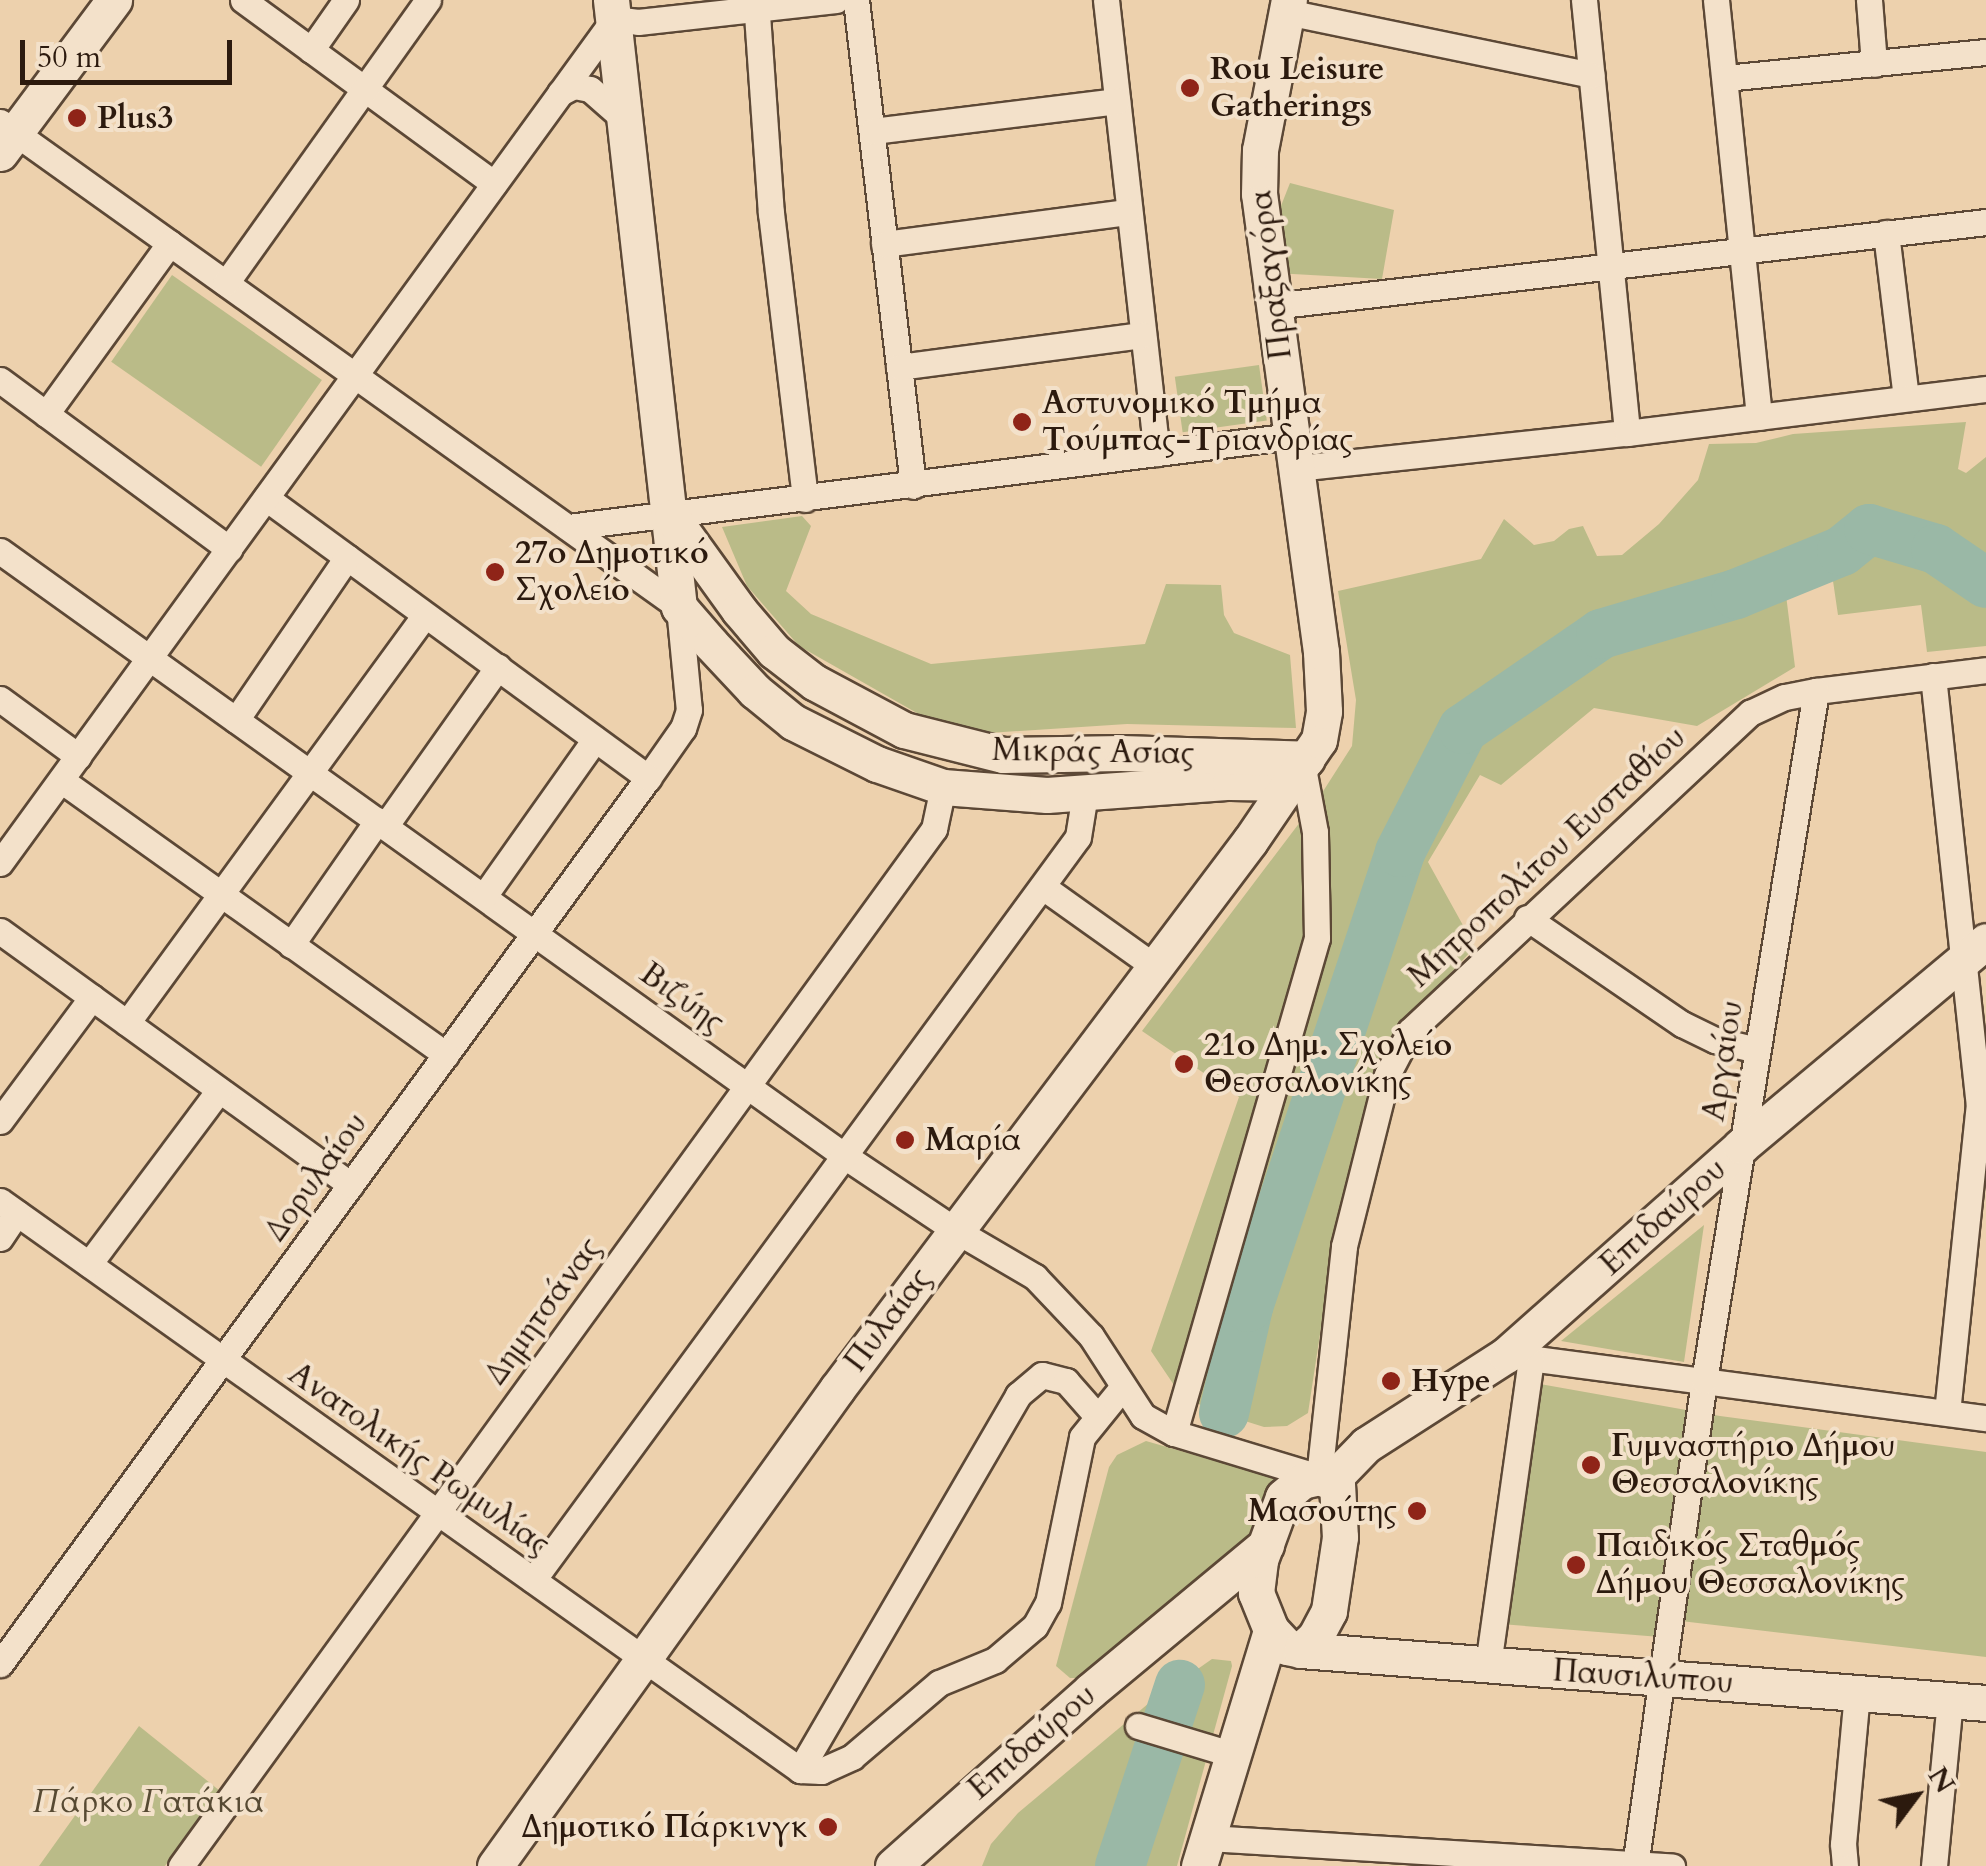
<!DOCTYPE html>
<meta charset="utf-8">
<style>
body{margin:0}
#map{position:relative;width:1986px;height:1866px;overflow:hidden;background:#edd1ad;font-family:Cardo,serif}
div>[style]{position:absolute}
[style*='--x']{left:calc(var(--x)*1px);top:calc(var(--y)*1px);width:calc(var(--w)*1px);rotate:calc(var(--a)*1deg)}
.green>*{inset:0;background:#babb88;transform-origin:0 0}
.river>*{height:50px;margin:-25px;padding:0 25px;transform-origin:25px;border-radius:25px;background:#9ab8a6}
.roads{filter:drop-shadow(2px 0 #5c4836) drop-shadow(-2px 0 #5c4836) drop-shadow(0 2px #5c4836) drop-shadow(0 -2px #5c4836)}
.street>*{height:25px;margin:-12.5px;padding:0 12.5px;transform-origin:12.5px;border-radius:12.5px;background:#f3e1ca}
.secondary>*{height:35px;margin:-17.5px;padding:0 17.5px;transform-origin:17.5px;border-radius:17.5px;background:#f3e1ca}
.dots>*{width:28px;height:28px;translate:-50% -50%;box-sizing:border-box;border:5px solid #f3e1ca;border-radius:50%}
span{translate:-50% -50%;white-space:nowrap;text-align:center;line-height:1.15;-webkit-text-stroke:8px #f3e1ca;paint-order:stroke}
.poi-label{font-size:32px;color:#2c1a0e;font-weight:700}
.left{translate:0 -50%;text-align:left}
.right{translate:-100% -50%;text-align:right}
.street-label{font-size:32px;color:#2c1a0e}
.park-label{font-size:32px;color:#574a33;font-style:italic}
.north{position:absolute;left:1866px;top:1746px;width:100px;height:100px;-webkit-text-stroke:8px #f3e1ca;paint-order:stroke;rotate:58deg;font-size:28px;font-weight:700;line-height:40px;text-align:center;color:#2c1a0e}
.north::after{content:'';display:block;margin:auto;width:35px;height:45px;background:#2c1a0e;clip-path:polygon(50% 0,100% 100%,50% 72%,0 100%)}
.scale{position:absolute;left:20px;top:40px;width:212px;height:45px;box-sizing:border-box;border:5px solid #2c1a0e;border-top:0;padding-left:12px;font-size:30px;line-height:35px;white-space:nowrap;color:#2c1a0e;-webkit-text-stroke:8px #f3e1ca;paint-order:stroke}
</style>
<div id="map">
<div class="green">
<div style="clip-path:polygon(1290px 183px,1394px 210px,1382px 279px,1275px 273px,1275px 221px)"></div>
<div style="left:172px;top:275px;width:183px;height:106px;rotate:35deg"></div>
<div style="left:1259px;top:365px;width:56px;height:85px;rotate:82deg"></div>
<div style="clip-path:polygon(1966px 422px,1958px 469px,1966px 473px,1986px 457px,1986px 646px,1927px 652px,1921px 605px,1838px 615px,1833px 581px,1785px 587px,1795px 667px,1697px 726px,1594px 708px,1501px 785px,1480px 775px,1428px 862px,1475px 947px,1405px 1022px,1383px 1054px,1333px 1249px,1308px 1413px,1287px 1426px,1264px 1427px,1207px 1409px,1178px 1391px,1151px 1351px,1239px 1097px,1142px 1031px,1322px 793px,1352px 746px,1356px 700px,1338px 591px,1481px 559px,1504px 519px,1534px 545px,1554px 541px,1569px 529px,1583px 526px,1597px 556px,1622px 555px,1659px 524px,1698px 480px,1709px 444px,1756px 443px,1793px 434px)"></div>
<div style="clip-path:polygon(802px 516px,811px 526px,786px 591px,811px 614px,931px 664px,1145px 644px,1166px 584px,1221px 585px,1224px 615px,1234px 633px,1290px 655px,1296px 728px,1127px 724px,988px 733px,931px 721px,799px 646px,747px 586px,722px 527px)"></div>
<div style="clip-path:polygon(1704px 1225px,1684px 1362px,1561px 1341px)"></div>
<div style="clip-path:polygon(1540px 1384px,1720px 1416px,1986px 1452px,1986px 1657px,1664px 1619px,1660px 1637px,1501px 1624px)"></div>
<div style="clip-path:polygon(1146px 1441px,1285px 1481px,1275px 1521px,1081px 1678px,1070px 1678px,1056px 1666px,1109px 1467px,1117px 1455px)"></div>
<div style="clip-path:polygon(1212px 1659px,1231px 1661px,1232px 1666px,1177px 1866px,982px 1866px,991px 1844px,1018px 1813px,1149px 1703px)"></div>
<div style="clip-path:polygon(139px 1726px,220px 1791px,165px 1866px,39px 1866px)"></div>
</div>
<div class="river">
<div style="--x:1224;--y:1413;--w:109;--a:-77.2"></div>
<div style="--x:1248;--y:1307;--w:480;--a:-71.5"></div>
<div style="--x:1400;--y:852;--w:138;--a:-62.9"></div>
<div style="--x:1463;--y:729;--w:168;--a:-34.5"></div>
<div style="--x:1601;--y:634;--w:141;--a:-16.5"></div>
<div style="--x:1736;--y:594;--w:114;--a:-22.1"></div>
<div style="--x:1842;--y:551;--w:35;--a:-39"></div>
<div style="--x:1869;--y:529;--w:70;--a:16.6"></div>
<div style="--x:1936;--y:549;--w:60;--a:34.2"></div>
<div style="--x:1120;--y:1866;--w:191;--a:-71.7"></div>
</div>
<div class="roads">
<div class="street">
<div style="--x:243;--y:0;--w:311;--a:36.2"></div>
<div style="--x:756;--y:0;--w:214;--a:86"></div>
<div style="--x:771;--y:213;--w:288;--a:83.2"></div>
<div style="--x:856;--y:0;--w:489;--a:83.3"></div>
<div style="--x:1106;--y:0;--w:456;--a:83.6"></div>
<div style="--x:1584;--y:0;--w:435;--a:84.3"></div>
<div style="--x:1716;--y:0;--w:419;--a:84.1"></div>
<div style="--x:1869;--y:0;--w:64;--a:85.5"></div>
<div style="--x:1287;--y:12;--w:311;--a:11.7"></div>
<div style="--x:311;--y:50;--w:61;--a:-55"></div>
<div style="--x:1725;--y:78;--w:262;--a:-5.7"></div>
<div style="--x:560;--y:93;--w:16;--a:-27"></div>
<div style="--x:574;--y:86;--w:16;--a:11"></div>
<div style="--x:590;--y:89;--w:44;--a:41.3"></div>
<div style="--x:0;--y:122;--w:834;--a:35.54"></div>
<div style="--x:679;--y:607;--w:103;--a:84.5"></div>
<div style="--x:689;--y:710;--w:19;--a:108"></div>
<div style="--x:683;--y:728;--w:61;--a:125"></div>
<div style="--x:648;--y:778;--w:1098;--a:126.18"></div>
<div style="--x:873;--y:131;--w:246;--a:-7"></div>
<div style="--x:1886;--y:233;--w:166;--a:83.1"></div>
<div style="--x:884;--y:244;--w:246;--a:-7.5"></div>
<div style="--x:226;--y:283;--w:348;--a:-54.5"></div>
<div style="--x:1273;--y:306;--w:718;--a:-6.72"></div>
<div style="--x:899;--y:367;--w:246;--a:-7.5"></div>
<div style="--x:0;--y:380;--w:285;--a:36.4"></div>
<div style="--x:46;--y:414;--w:211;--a:-54.1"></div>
<div style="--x:1297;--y:468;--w:332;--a:-6.1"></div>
<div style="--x:1627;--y:433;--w:362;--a:-7"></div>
<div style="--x:266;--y:498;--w:474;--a:36.2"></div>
<div style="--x:568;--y:527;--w:730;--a:-7.16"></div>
<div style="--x:0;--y:551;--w:1041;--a:35.61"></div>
<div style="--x:846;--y:1157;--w:131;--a:33.8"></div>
<div style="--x:955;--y:1230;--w:93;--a:30.4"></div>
<div style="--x:1035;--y:1277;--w:81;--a:46.5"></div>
<div style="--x:1091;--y:1336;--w:95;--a:57"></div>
<div style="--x:1143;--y:1416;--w:35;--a:29"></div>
<div style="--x:1174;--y:1433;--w:152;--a:16.9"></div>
<div style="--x:1319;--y:1477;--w:232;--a:-83.8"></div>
<div style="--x:1344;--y:1246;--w:176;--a:-75.9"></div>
<div style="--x:1387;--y:1075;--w:50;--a:-62.4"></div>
<div style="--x:1410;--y:1031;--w:466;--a:-43.1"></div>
<div style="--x:1750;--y:713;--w:38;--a:-25"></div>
<div style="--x:1785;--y:697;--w:32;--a:-11"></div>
<div style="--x:1816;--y:691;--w:171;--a:-7"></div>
<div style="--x:1933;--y:676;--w:429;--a:83.9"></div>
<div style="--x:1979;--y:1103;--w:311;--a:95.9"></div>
<div style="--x:0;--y:699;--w:97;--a:36.2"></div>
<div style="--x:236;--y:720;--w:197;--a:-55.7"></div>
<div style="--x:61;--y:780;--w:473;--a:35.5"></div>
<div style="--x:386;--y:825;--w:194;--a:-54.7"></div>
<div style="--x:0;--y:863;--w:1044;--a:-53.96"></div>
<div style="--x:614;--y:19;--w:24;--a:7"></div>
<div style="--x:638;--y:22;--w:199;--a:-6.3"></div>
<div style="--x:1043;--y:887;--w:138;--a:35.5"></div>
<div style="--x:484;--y:896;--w:192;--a:-54.7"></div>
<div style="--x:1527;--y:918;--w:188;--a:34.4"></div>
<div style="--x:1682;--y:1024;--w:37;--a:26"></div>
<div style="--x:1715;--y:1040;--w:43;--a:13.4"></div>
<div style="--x:0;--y:931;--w:433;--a:35.9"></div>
<div style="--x:291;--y:945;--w:152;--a:-55.2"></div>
<div style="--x:127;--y:1023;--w:505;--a:-53.86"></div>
<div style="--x:0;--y:1121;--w:154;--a:-53.4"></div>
<div style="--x:0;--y:1201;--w:982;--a:35.42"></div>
<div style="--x:800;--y:1770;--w:21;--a:3"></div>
<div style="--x:821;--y:1771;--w:34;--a:-24"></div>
<div style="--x:852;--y:1757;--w:114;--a:-40.4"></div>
<div style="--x:939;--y:1683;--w:61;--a:-22.3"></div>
<div style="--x:995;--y:1660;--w:52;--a:-40.4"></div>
<div style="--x:1035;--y:1626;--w:26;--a:-61"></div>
<div style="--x:1048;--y:1603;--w:169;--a:-78.4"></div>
<div style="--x:1082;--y:1437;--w:62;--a:-50.9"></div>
<div style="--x:0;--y:1238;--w:30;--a:-56"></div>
<div style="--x:89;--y:1264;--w:217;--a:-53.2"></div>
<div style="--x:1506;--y:1355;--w:484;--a:7.5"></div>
<div style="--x:1174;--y:1433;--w:515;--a:-73.89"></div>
<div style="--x:1317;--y:938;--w:106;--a:-91.1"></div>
<div style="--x:1315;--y:832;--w:65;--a:-100.6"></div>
<div style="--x:1303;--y:768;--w:9;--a:-63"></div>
<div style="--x:533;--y:1580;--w:921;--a:-53.74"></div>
<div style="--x:1078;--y:837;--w:44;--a:-80.8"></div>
<div style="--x:1488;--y:1665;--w:310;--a:-82"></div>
<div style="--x:1138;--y:1726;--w:100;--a:16.8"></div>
<div style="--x:800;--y:1770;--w:434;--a:-59.8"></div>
<div style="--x:1018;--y:1395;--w:31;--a:-40"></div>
<div style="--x:1042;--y:1375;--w:25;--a:14"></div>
<div style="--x:1066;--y:1381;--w:45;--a:48.6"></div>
<div style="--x:1208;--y:1838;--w:465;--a:3.5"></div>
<div style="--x:181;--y:1866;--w:1282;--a:-54.02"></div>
<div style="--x:934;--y:829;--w:43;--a:-77.9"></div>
<div style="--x:1635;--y:1866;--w:490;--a:-81.9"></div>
<div style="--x:1704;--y:1381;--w:699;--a:-80.78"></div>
<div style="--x:1845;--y:1866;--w:22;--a:-95"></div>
<div style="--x:1843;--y:1844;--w:153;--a:-84.7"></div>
<div style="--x:1934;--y:1866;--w:167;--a:-84.5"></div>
</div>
<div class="secondary">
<div style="--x:611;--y:0;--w:611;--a:83.61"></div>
<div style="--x:679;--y:607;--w:49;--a:49.1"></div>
<div style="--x:711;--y:644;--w:64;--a:46.9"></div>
<div style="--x:755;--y:691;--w:49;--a:39.2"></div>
<div style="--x:793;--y:722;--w:94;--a:26.6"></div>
<div style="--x:877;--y:764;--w:70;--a:19.2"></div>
<div style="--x:943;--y:787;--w:104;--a:4.4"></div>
<div style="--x:1047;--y:795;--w:183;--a:-4.1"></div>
<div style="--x:1230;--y:782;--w:62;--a:0.9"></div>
<div style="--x:0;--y:153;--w:191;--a:-53.3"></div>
<div style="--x:672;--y:517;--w:115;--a:54.2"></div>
<div style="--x:739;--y:610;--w:54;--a:49.5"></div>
<div style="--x:774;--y:651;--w:51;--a:37.8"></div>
<div style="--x:814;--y:682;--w:102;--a:28.1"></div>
<div style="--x:904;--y:730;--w:102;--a:14.2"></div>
<div style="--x:1003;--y:755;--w:118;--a:-1"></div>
<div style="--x:1121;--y:753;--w:186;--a:1.8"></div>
<div style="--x:1319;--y:1477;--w:19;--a:21"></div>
<div style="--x:1337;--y:1484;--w:53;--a:86.8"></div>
<div style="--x:1340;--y:1537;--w:75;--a:98.5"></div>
<div style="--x:1329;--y:1611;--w:30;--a:118"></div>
<div style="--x:1315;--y:1637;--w:19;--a:137"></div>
<div style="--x:1301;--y:1650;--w:14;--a:-168"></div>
<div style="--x:1287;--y:1647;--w:23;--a:-133"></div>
<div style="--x:1271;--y:1630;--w:40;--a:-112"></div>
<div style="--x:1256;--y:1593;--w:33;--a:-83"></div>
<div style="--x:1260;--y:1560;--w:67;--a:-69.9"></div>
<div style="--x:1283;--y:1497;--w:25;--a:-40"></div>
<div style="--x:1302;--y:1481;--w:17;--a:-13"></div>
<div style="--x:1332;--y:1480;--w:49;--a:-45.8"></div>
<div style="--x:1366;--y:1445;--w:166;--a:-32.7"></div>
<div style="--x:1506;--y:1355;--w:314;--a:-41.6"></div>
<div style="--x:1741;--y:1146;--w:319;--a:-39.9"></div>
<div style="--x:1301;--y:1650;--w:687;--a:4.42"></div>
<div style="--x:495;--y:1866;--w:587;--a:-54.36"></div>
<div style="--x:837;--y:1389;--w:686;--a:-53"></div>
<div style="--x:1250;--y:841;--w:122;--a:-55.7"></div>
<div style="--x:1319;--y:740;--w:29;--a:-80"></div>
<div style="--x:1324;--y:711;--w:59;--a:-92.9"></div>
<div style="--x:1321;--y:652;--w:462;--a:-97.7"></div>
<div style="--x:1259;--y:194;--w:44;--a:-88.7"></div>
<div style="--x:1260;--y:150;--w:153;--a:-79.1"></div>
<div style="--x:893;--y:1866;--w:264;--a:-41.6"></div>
<div style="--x:1090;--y:1691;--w:229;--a:-39.7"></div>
<div style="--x:1199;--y:1866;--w:247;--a:-73"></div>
</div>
</div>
<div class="dots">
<div style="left:1190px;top:88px;background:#8f2418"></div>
<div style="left:77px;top:118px;background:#8f2418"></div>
<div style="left:1022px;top:422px;background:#8f2418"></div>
<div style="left:495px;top:572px;background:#8f2418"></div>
<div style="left:1184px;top:1064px;background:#8f2418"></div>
<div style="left:905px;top:1140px;background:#8f2418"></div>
<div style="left:1391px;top:1381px;background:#8f2418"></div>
<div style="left:1591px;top:1465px;background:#8f2418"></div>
<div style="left:1417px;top:1511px;background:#8f2418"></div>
<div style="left:1576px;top:1565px;background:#8f2418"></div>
<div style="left:828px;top:1827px;background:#8f2418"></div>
</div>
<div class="poi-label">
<span class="left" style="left:1210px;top:88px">Rou Leisure<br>Gatherings</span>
<span class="left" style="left:97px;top:118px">Plus3</span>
<span class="left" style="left:1042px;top:422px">Αστυνομικό Τμήμα<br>Τούμπας-Τριανδρίας</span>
<span class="left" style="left:515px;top:572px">27ο Δημοτικό<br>Σχολείο</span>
<span class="left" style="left:1204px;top:1064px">21ο Δημ. Σχολείο<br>Θεσσαλονίκης</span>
<span class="left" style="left:925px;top:1140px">Μαρία</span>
<span class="left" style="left:1411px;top:1381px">Hype</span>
<span class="left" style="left:1611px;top:1465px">Γυμναστήριο Δήμου<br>Θεσσαλονίκης</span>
<span class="right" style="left:1397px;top:1511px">Μασούτης</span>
<span class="left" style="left:1596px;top:1565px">Παιδικός Σταθμός<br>Δήμου Θεσσαλονίκης</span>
<span class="right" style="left:808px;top:1827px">Δημοτικό Πάρκινγκ</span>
</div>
<div class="street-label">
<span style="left:1271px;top:275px;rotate:-97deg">Πραξαγόρα</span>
<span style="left:1093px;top:752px;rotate:1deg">Μικράς Ασίας</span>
<span style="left:1547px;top:857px;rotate:-43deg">Μητροπολίτου Ευσταθίου</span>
<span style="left:682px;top:998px;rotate:36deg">Βιζύης</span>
<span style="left:1723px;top:1061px;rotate:-81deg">Αργαίου</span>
<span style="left:316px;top:1177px;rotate:-54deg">Δορυλαίου</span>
<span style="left:1663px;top:1217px;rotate:-42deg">Επιδαύρου</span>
<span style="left:543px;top:1311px;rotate:-54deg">Δημητσάνας</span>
<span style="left:888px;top:1320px;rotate:-53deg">Πυλαίας</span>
<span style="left:419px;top:1459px;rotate:35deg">Ανατολικής Ρωμυλίας</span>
<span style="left:1643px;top:1677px;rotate:4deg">Παυσιλύπου</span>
<span style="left:1032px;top:1742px;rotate:-41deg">Επιδαύρου</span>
</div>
<div class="park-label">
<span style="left:148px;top:1802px">Πάρκο Γατάκια</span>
</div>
<div class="north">N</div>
<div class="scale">50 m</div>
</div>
